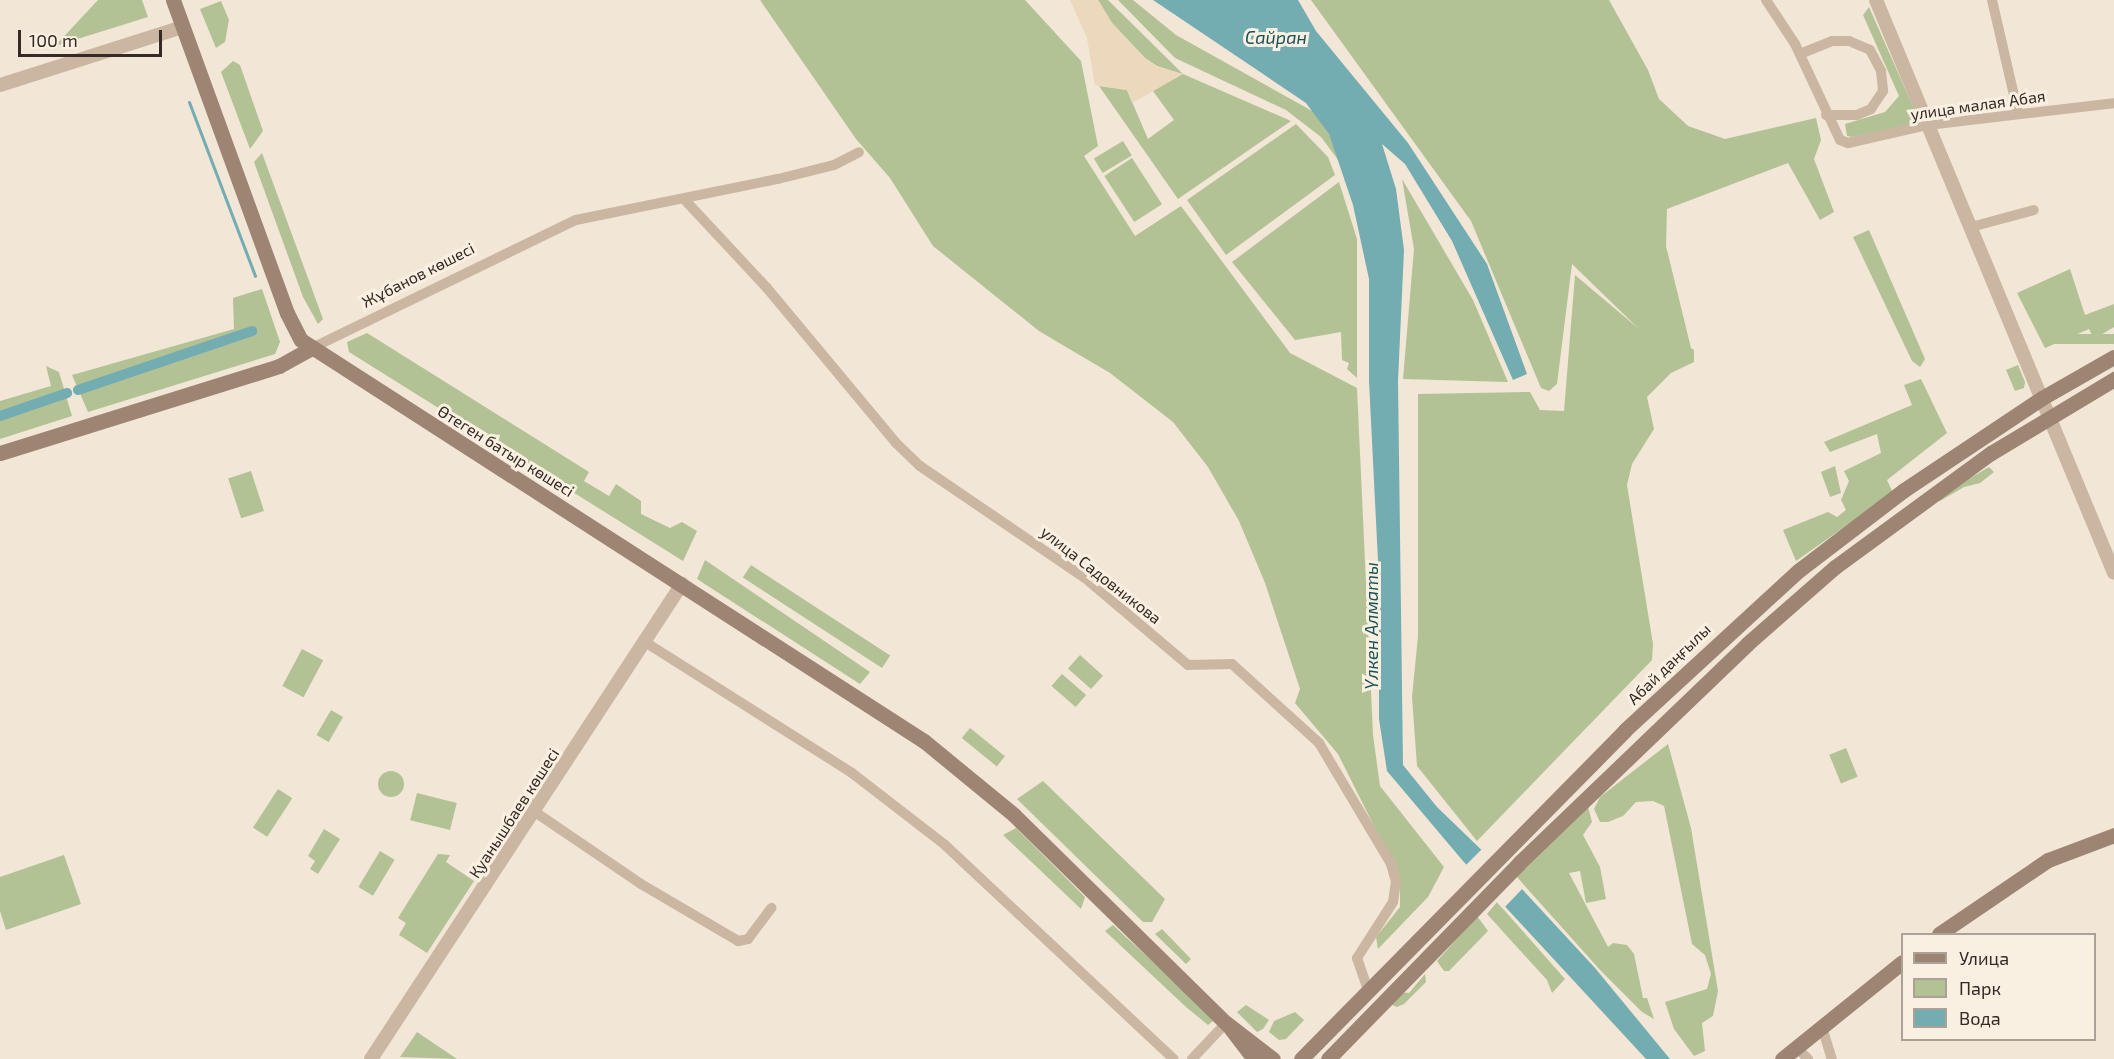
<!DOCTYPE html>
<meta charset="utf-8">
<style>
body{margin:0}
#map{position:relative;width:2114px;height:1059px;overflow:hidden;background:#f2e6d6;font-family:"Exo 2",sans-serif}
div>[style]{position:absolute}
[style*='--x']{left:calc(var(--x)*1px);top:calc(var(--y)*1px);width:calc(var(--w)*1px);rotate:calc(var(--a)*1deg)}
.green>*{inset:0;background:#b2c295;transform-origin:0 0}
.round{border-radius:50%}
.plaza>*{inset:0;background:#ecd8bc}
.water>*{inset:0;background:#73acb1}
.pier>*{inset:0;background:#f2e6d6}
.stream>*{height:3px;margin:-1.5px;padding:0 1.5px;transform-origin:1.5px;border-radius:1.5px;background:#73acb1}
.canal>*{height:10px;margin:-5px;padding:0 5px;transform-origin:5px;border-radius:5px;background:#73acb1}
.minor>*{height:10px;margin:-5px;padding:0 5px;transform-origin:5px;border-radius:5px;background:#cbb6a2}
.tertiary>*{height:14px;margin:-7px;padding:0 7px;transform-origin:7px;border-radius:7px;background:#cbb6a2}
.secondary>*{height:15px;margin:-7.5px;padding:0 7.5px;transform-origin:7.5px;border-radius:7.5px;background:#9e8473}
span{translate:-50% -50%;white-space:nowrap;text-align:center;line-height:1.15;-webkit-text-stroke:6px #faf0e2;paint-order:stroke}
.street-label{font-size:16px;color:#352a25}
.water-label{font-size:18px;color:#185259;font-style:italic}
.legend{position:absolute;left:1901px;top:933px;width:195px;height:108px;box-sizing:border-box;background:#faf0e2;border:2px solid #aba196;margin:0;padding:8px 10px;list-style:none;font-size:18px;color:#352a25}
.legend li{display:flex;align-items:center;gap:12px;height:30px}
.legend b{width:30px;border:2px solid #aba196}
.scale{position:absolute;left:18px;top:30px;width:144px;height:27px;box-sizing:border-box;border:3px solid #352a25;border-top:0;padding-left:8px;font-size:18px;line-height:21px;white-space:nowrap;color:#352a25;-webkit-text-stroke:4px #faf0e2;paint-order:stroke}
</style>
<div id="map">
<div class="green">
<div style="clip-path:polygon(98px 0,142px 0,148px 17px,55px 46px)"></div>
<div style="clip-path:polygon(760px 0,1025px 0,1081px 61px,1098px 146px,1084px 156px,1135px 236px,1181px 206px,1290px 353px,1357px 388px,1373px 735px,1380px 786px,1444px 867px,1428px 897px,1378px 949px,1376px 937px,1400px 907px,1400px 878px,1338px 754px,1295px 703px,1300px 689px,1265px 583px,1239px 521px,1208px 467px,1173px 422px,1110px 373px,1039px 331px,933px 246px,890px 178px,856px 139px)"></div>
<div style="clip-path:polygon(1098px 0,1108px 0,1183px 74px,1291px 121px,1178px 199px,1099px 86px,1127px 90px,1148px 139px,1174px 120px,1153px 91px,1182px 74px,1157px 66px,1145px 58px,1112px 23px)"></div>
<div style="clip-path:polygon(1118px 0,1133px 0,1176px 35px,1314px 112px,1329px 134px,1339px 161px,1321px 137px,1286px 110px,1175px 58px)"></div>
<div style="clip-path:polygon(1311px 0,1609px 0,1648px 70px,1659px 99px,1688px 126px,1725px 139px,1816px 118px,1821px 140px,1814px 159px,1834px 212px,1820px 220px,1788px 163px,1667px 209px,1666px 246px,1691px 348px,1694px 350px,1694px 362px,1671px 373px,1647px 397px,1654px 429px,1632px 464px,1627px 485px,1653px 644px,1652px 660px,1477px 841px,1417px 766px,1412px 697px,1418px 636px,1418px 394px,1530px 392px,1540px 410px,1564px 411px,1575px 275px,1639px 329px,1572px 264px,1557px 384px,1549px 391px,1541px 388px,1471px 221px)"></div>
<div style="clip-path:polygon(221px 1px,229px 20px,225px 42px,216px 48px,200px 9px)"></div>
<div style="clip-path:polygon(1869px 7px,1918px 118px,1916px 124px,1852px 137px,1847px 136px,1845px 124px,1885px 112px,1899px 96px,1863px 15px)"></div>
<div style="clip-path:polygon(233px 61px,240px 65px,263px 131px,250px 149px,221px 72px)"></div>
<div style="clip-path:polygon(1296px 124px,1328px 157px,1335px 175px,1226px 255px,1187px 200px)"></div>
<div style="left:1123px;top:141px;width:17px;height:34px;rotate:59deg"></div>
<div style="clip-path:polygon(262px 153px,323px 319px,318px 324px,303px 297px,254px 162px)"></div>
<div style="left:1132px;top:158px;width:55px;height:33px;rotate:57deg"></div>
<div style="clip-path:polygon(1402px 179px,1473px 300px,1508px 382px,1403px 379px,1414px 249px)"></div>
<div style="clip-path:polygon(1339px 182px,1357px 239px,1357px 378px,1347px 369px,1349px 363px,1342px 360px,1341px 332px,1295px 340px,1232px 262px)"></div>
<div style="clip-path:polygon(1869px 230px,1925px 359px,1920px 367px,1912px 361px,1853px 237px)"></div>
<div style="clip-path:polygon(2070px 269px,2085px 315px,2114px 304px,2114px 327px,2094px 339px,2089px 329px,2045px 348px,2017px 293px)"></div>
<div style="clip-path:polygon(262px 289px,280px 342px,275px 354px,88px 412px,72px 375px,234px 329px,233px 298px)"></div>
<div style="clip-path:polygon(367px 333px,589px 472px,584px 481px,609px 496px,616px 484px,641px 501px,641px 514px,670px 528px,682px 522px,697px 531px,683px 561px,349px 352px,347px 342px)"></div>
<div style="left:2114px;top:334px;width:10px;height:62px;rotate:90deg"></div>
<div style="clip-path:polygon(2018px 365px,2025px 382px,2024px 388px,2015px 391px,2006px 370px)"></div>
<div style="clip-path:polygon(46px 366px,59px 372px,72px 416px,0 439px,0 401px,51px 386px)"></div>
<div style="clip-path:polygon(1921px 379px,1947px 433px,1887px 480px,1893px 493px,1796px 561px,1783px 530px,1828px 512px,1837px 517px,1846px 510px,1841px 500px,1849px 481px,1844px 471px,1881px 453px,1877px 434px,1830px 452px,1824px 442px,1912px 405px,1904px 385px)"></div>
<div style="clip-path:polygon(1835px 466px,1841px 493px,1830px 497px,1821px 472px)"></div>
<div style="clip-path:polygon(1989px 467px,1994px 472px,1980px 483px,1964px 487px,1940px 501px,1936px 498px)"></div>
<div style="left:251px;top:471px;width:42px;height:24px;rotate:72deg"></div>
<div style="clip-path:polygon(705px 560px,870px 672px,860px 684px,697px 579px)"></div>
<div style="left:751px;top:565px;width:166px;height:15px;rotate:33deg"></div>
<div style="left:302px;top:649px;width:24px;height:42px;rotate:28deg"></div>
<div style="left:1080px;top:655px;width:31px;height:18px;rotate:42deg"></div>
<div style="left:1062px;top:674px;width:32px;height:16px;rotate:41deg"></div>
<div style="left:331px;top:710px;width:14px;height:29px;rotate:30deg"></div>
<div style="left:970px;top:728px;width:45px;height:13px;rotate:39deg"></div>
<div style="clip-path:polygon(1668px 744px,1691px 828px,1718px 991px,1713px 1016px,1702px 1023px,1705px 1051px,1694px 1056px,1674px 1029px,1665px 1002px,1707px 989px,1711px 974px,1705px 955px,1692px 944px,1664px 806px,1653px 801px,1636px 802px,1623px 816px,1608px 822px,1600px 822px,1594px 809px,1600px 797px)"></div>
<div style="left:1846px;top:748px;width:31px;height:18px;rotate:68deg"></div>
<div class="round" style="left:378px;top:771px;width:26px;height:26px"></div>
<div style="clip-path:polygon(1043px 781px,1165px 899px,1152px 922px,1143px 922px,1017px 799px)"></div>
<div style="left:278px;top:789px;width:17px;height:46px;rotate:33deg"></div>
<div style="left:417px;top:793px;width:41px;height:28px;rotate:14deg"></div>
<div style="clip-path:polygon(1587px 803px,1592px 822px,1583px 835px,1600px 867px,1606px 899px,1586px 903px,1580px 871px,1569px 873px,1608px 947px,1613px 943px,1627px 945px,1634px 954px,1643px 998px,1647px 998px,1654px 1019px,1642px 1012px,1601px 971px,1516px 876px)"></div>
<div style="clip-path:polygon(1016px 828px,1085px 897px,1081px 909px,1003px 835px)"></div>
<div style="clip-path:polygon(324px 829px,340px 839px,318px 874px,310px 869px,315px 861px,308px 856px)"></div>
<div style="left:380px;top:851px;width:17px;height:42px;rotate:31deg"></div>
<div style="clip-path:polygon(438px 854px,450px 855px,446px 862px,474px 881px,427px 953px,399px 935px,406px 923px,398px 918px)"></div>
<div style="clip-path:polygon(64px 855px,81px 904px,6px 930px,0 911px,0 877px)"></div>
<div style="clip-path:polygon(1497px 902px,1565px 979px,1552px 993px,1547px 980px,1487px 914px)"></div>
<div style="clip-path:polygon(1477px 916px,1488px 931px,1449px 971px,1444px 971px,1437px 961px)"></div>
<div style="clip-path:polygon(1113px 925px,1181px 988px,1213px 1021px,1208px 1025px,1186px 1007px,1105px 931px)"></div>
<div style="clip-path:polygon(1162px 929px,1191px 959px,1186px 964px,1155px 934px)"></div>
<div style="clip-path:polygon(1425px 974px,1426px 982px,1404px 1004px,1397px 1007px,1390px 1004px,1399px 992px,1409px 993px)"></div>
<div style="clip-path:polygon(1246px 1005px,1269px 1020px,1263px 1029px,1257px 1032px,1237px 1012px)"></div>
<div style="clip-path:polygon(1295px 1012px,1304px 1020px,1286px 1039px,1279px 1040px,1269px 1032px,1274px 1021px)"></div>
<div style="clip-path:polygon(417px 1032px,457px 1059px,400px 1057px)"></div>
</div>
<div class="plaza">
<div style="clip-path:polygon(1070px 0,1098px 0,1112px 23px,1145px 58px,1157px 67px,1183px 74px,1132px 103px,1127px 90px,1095px 85px,1087px 38px)"></div>
</div>
<div class="water">
<div style="clip-path:polygon(1153px 0,1298px 0,1316px 31px,1408px 143px,1487px 264px,1527px 374px,1513px 380px,1452px 241px,1405px 164px,1382px 144px,1396px 189px,1404px 250px,1398px 381px,1403px 765px,1437px 807px,1522px 889px,1595px 968px,1670px 1059px,1646px 1059px,1463px 861px,1387px 771px,1379px 719px,1379px 581px,1369px 381px,1369px 279px,1353px 205px,1329px 134px,1306px 103px)"></div>
</div>
<div class="pier">
<div style="clip-path:polygon(1482px 849px,1524px 887px,1503px 909px,1464px 867px)"></div>
</div>
<div class="stream">
<div style="--x:189;--y:102;--w:186;--a:69.2"></div>
</div>
<div class="canal">
<div style="--x:78;--y:390;--w:184;--a:-18.7"></div>
<div style="--x:0;--y:416;--w:71;--a:-18.9"></div>
</div>
<div class="minor">
<div style="--x:1766;--y:0;--w:53;--a:56.6"></div>
<div style="--x:1795;--y:44;--w:106;--a:64.9"></div>
<div style="--x:1840;--y:140;--w:9;--a:21"></div>
<div style="--x:1848;--y:143;--w:82;--a:-12.7"></div>
<div style="--x:1928;--y:125;--w:187;--a:-6.7"></div>
<div style="--x:1992;--y:0;--w:116;--a:77"></div>
<div style="--x:1800;--y:54;--w:35;--a:-22"></div>
<div style="--x:1832;--y:41;--w:17;--a:0"></div>
<div style="--x:1849;--y:41;--w:23;--a:23"></div>
<div style="--x:1870;--y:50;--w:24;--a:62"></div>
<div style="--x:1881;--y:71;--w:20;--a:84"></div>
<div style="--x:1883;--y:91;--w:22;--a:124"></div>
<div style="--x:1871;--y:109;--w:15;--a:157"></div>
<div style="--x:1857;--y:115;--w:31;--a:180"></div>
<div style="--x:684;--y:199;--w:122;--a:47"></div>
<div style="--x:767;--y:288;--w:202;--a:50.2"></div>
<div style="--x:896;--y:443;--w:33;--a:44"></div>
<div style="--x:920;--y:466;--w:199;--a:34.2"></div>
<div style="--x:1085;--y:578;--w:135;--a:40.2"></div>
<div style="--x:1188;--y:665;--w:44;--a:-1.3"></div>
<div style="--x:1232;--y:664;--w:118;--a:42.2"></div>
<div style="--x:1319;--y:743;--w:141;--a:59.2"></div>
<div style="--x:1391;--y:864;--w:18;--a:74"></div>
<div style="--x:1396;--y:881;--w:21;--a:98"></div>
<div style="--x:1393;--y:902;--w:67;--a:122.7"></div>
<div style="--x:1357;--y:958;--w:34;--a:71"></div>
<div style="--x:1971;--y:227;--w:65;--a:-15.1"></div>
<div style="--x:312;--y:348;--w:293;--a:-25.9"></div>
<div style="--x:576;--y:220;--w:206;--a:-11.5"></div>
<div style="--x:778;--y:179;--w:58;--a:-14"></div>
<div style="--x:834;--y:165;--w:28;--a:-27"></div>
<div style="--x:645;--y:642;--w:245;--a:32.3"></div>
<div style="--x:852;--y:773;--w:118;--a:37.7"></div>
<div style="--x:945;--y:845;--w:313;--a:43.1"></div>
<div style="--x:535;--y:812;--w:128;--a:34.2"></div>
<div style="--x:641;--y:884;--w:113;--a:30.4"></div>
<div style="--x:738;--y:941;--w:10;--a:-11"></div>
<div style="--x:748;--y:939;--w:39;--a:-53"></div>
<div style="--x:1822;--y:1027;--w:34;--a:73"></div>
<div style="--x:1797;--y:1048;--w:16;--a:45"></div>
<div style="--x:1192;--y:1059;--w:50;--a:-46.6"></div>
</div>
<div class="tertiary">
<div style="--x:1876;--y:0;--w:620;--a:67.44"></div>
<div style="--x:0;--y:85;--w:192;--a:-17.6"></div>
<div style="--x:371;--y:1059;--w:568;--a:-56.79"></div>
</div>
<div class="secondary">
<div style="--x:173;--y:0;--w:333;--a:70"></div>
<div style="--x:287;--y:313;--w:30;--a:63"></div>
<div style="--x:301;--y:340;--w:741;--a:32.77"></div>
<div style="--x:924;--y:741;--w:117;--a:39.4"></div>
<div style="--x:1014;--y:815;--w:297;--a:44.5"></div>
<div style="--x:1226;--y:1023;--w:59;--a:37.5"></div>
<div style="--x:0;--y:453;--w:292;--a:-17.3"></div>
<div style="--x:279;--y:366;--w:38;--a:-29"></div>
<div style="--x:1939;--y:934;--w:132;--a:-34.2"></div>
<div style="--x:2048;--y:860;--w:71;--a:-20.7"></div>
<div style="--x:1228;--y:1025;--w:43;--a:52.6"></div>
<div style="--x:1301;--y:1059;--w:462;--a:-45.4"></div>
<div style="--x:1625;--y:730;--w:235;--a:-42.6"></div>
<div style="--x:1798;--y:571;--w:133;--a:-37.4"></div>
<div style="--x:1904;--y:490;--w:166;--a:-33.7"></div>
<div style="--x:2042;--y:398;--w:83;--a:-29.7"></div>
<div style="--x:1328;--y:1059;--w:274;--a:-45.7"></div>
<div style="--x:1519;--y:863;--w:316;--a:-43.8"></div>
<div style="--x:1747;--y:644;--w:117;--a:-41.2"></div>
<div style="--x:1835;--y:567;--w:193;--a:-36.2"></div>
<div style="--x:1991;--y:453;--w:144;--a:-31"></div>
<div style="--x:1782;--y:1059;--w:154;--a:-38.9"></div>
</div>
<div class="street-label">
<span style="left:1978px;top:105px;rotate:-8deg">улица малая Абая</span>
<span style="left:418px;top:275px;rotate:-27deg">Жұбанов көшесі</span>
<span style="left:506px;top:451px;rotate:32deg">Өтеген батыр көшесі</span>
<span style="left:1101px;top:575px;rotate:38deg">улица Садовникова</span>
<span style="left:1669px;top:664px;rotate:-44deg">Абай даңғылы</span>
<span style="left:514px;top:813px;rotate:-57deg">Қуанышбаев көшесі</span>
</div>
<div class="water-label">
<span style="left:1276px;top:37px">Сайран</span>
<span style="left:1371px;top:626px;rotate:-90deg">Үлкен Алматы</span>
</div>
<ul class="legend">
<li><b style="height:8px;background:#9e8473"></b>Улица</li>
<li><b style="height:16px;background:#b2c295"></b>Парк</li>
<li><b style="height:16px;background:#73acb1"></b>Вода</li>
</ul>
<div class="scale">100 m</div>
</div>
